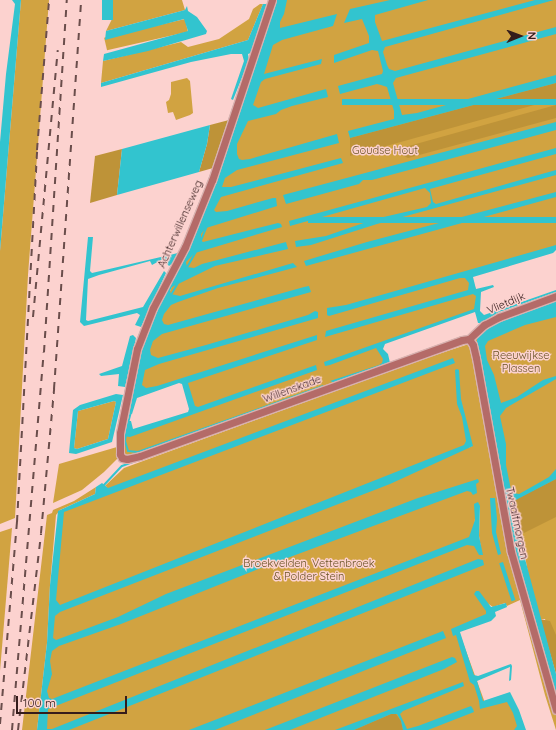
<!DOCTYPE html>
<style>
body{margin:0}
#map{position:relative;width:556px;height:730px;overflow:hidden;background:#fcd2cf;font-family:Quicksand,sans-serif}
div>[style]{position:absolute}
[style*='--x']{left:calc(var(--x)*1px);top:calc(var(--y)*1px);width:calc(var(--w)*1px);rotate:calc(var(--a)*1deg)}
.green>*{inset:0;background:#d1a341;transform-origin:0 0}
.forest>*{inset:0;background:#be9338}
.water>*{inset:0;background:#32c4cf;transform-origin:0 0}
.stream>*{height:2px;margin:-1px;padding:0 1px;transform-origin:1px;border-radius:1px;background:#32c4cf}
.roads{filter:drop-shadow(1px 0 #d8b1af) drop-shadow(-1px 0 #d8b1af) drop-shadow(0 1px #d8b1af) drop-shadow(0 -1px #d8b1af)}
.street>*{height:7px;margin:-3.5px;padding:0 3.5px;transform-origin:3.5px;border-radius:3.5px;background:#b46b68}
.rail>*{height:2px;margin-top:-1px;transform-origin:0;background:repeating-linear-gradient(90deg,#6a4d4b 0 7px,transparent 0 14px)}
span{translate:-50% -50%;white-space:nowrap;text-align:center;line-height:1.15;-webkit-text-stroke:3px #fcd2cf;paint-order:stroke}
.park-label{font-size:11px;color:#6a5324}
.street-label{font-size:11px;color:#351c1b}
.north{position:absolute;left:500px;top:16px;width:40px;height:40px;-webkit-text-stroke:3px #fcd2cf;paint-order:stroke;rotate:89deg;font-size:11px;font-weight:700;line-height:16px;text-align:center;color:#351c1b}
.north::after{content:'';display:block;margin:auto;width:14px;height:18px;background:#351c1b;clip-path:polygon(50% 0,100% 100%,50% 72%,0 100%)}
.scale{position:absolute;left:16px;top:696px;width:111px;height:18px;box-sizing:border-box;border:2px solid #351c1b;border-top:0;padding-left:5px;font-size:12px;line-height:14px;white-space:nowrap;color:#351c1b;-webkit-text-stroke:3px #fcd2cf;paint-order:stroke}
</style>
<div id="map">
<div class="green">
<div style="clip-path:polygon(21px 0,49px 0,28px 275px,15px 518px,0 524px,0 251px)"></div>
<div style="clip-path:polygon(113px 0,182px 0,185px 10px,106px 31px,112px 19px)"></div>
<div style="clip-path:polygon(273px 0,556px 0,556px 248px,470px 274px,477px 292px,478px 309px,380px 343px,386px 364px,138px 453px,129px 456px,124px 454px,121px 449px,123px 436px,193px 412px,183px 380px,137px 392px,137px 373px,170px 291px,221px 175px)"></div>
<div style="clip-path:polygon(260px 4px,263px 4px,248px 40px,101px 83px,103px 61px,181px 42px,188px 47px,219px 39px,249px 19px,253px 9px)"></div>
<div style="left:185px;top:19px;width:13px;height:83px;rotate:77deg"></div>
<div style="clip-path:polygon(187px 78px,190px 81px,193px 113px,190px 115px,176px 120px,173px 112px,168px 113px,166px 102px,169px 100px,171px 94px,171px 82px)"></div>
<div style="clip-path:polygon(556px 307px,556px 655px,545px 619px,540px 619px,528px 573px,521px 534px,504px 476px,481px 341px)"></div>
<div style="clip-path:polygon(evenodd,481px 332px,477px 337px,478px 354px,556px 701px,556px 730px,545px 695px,520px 600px,507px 606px,505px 603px,493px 607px,487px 603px,489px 614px,458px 629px,485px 703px,509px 696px,519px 713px,525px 730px,41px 730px,60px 511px,100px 495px,107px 487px,105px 486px,107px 484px,124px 468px,420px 360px,469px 344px,478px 333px,481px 332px,461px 401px,472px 446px,468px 448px,461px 401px,481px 332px,480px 506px,479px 536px,482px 555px,474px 539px,475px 518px,480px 506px)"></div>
<div style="clip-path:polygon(114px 401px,116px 402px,108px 439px,77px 449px,74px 448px,78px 411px)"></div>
<div style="clip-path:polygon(117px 447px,118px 458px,104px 472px,82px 490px,53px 503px,59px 464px)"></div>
<div style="clip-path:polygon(96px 487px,95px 494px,60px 510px,56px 515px,50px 585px,47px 643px,37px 730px,22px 730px,47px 515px,52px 513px,53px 510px,74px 501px)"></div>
<div style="clip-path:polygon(12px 528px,0 671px,0 532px)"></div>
</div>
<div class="forest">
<div style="clip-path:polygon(556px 83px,556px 99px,350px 156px,350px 138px)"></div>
<div style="clip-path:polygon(556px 105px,556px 118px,408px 158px,404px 156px,398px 149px)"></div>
<div style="clip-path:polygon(229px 120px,213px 168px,199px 172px,207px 144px,210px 125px)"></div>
<div style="clip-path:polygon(122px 149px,117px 195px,90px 203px,95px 156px)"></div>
<div style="clip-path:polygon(556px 479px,556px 517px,520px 535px,511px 507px,511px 502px)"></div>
<div style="clip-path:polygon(540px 619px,550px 621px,556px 635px,556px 674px)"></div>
<div style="clip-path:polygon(391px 714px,396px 714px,401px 721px,403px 730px,354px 730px)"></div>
</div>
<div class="water">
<div style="clip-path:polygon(12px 0,21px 0,0 251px,0 142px,6px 74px,15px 4px)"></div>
<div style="left:102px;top:0;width:11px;height:20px"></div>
<div style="clip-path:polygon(275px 0,287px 0,284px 14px,280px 22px,280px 28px,337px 14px,333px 26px,282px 40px,273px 45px,264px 74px,322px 59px,321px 64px,265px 79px,261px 82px,253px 105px,258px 108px,326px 89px,328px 97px,292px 106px,281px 110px,276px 114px,248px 121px,237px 144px,237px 154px,239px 159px,242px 160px,250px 159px,337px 134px,339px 143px,237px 170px,225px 178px,222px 187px,231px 187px,341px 158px,343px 163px,221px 197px,214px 210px,216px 212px,227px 211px,273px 198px,276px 198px,277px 206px,206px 228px,201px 234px,201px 240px,203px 242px,278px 223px,281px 224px,282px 227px,195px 253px,186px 262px,187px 267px,194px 268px,202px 264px,286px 242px,288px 249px,215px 266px,172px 287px,170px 291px,171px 294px,180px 296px,293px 263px,297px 267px,218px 288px,178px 302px,171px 305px,164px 314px,162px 320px,164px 324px,168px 325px,304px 287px,309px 286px,311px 292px,162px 334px,153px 341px,150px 350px,151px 355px,158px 358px,206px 345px,308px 315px,315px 311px,318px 312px,318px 318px,159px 364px,145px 370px,142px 385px,146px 388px,157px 386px,317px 335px,317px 340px,188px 383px,195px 406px,198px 407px,316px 365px,317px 370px,130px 437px,123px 436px,126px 421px,131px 421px,133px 429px,188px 412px,189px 409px,182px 384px,179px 383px,137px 398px,132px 414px,128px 413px,138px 357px,146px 335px,215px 180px)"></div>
<div style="clip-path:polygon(390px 0,428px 0,375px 15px,375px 22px,382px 41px,535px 0,554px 0,385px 47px,383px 52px,387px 65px,389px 69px,395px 71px,556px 27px,556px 34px,396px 78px,393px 83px,402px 115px,417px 113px,556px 75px,556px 83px,350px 138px,348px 131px,394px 119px,394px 111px,387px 87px,381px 85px,377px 84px,340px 94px,338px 86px,382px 74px,383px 71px,378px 51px,372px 50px,334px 63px,334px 55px,369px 43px,369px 36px,362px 19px,344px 23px,350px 9px)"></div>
<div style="clip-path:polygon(263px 4px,268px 4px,251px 53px,248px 54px,249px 60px,233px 100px,231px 99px,244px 61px,242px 54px,231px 54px,191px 62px,101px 87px,101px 83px,248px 40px)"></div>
<div style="clip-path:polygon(187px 6px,188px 11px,197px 17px,207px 31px,206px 34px,148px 51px,103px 61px,104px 54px,188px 31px,184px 19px,105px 40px,106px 31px,185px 10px)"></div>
<div style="left:556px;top:99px;width:6px;height:214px;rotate:90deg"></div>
<div style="clip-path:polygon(556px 122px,556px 130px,372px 180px,363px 180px,359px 184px,286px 204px,283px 195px)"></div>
<div style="clip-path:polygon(210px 125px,207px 144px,199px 172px,117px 195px,122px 149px)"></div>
<div style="clip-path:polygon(556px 148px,556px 154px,430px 189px,433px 202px,436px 204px,556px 170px,556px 175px,377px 224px,311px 245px,296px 247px,295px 241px,326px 236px,375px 219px,427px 207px,431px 203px,430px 193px,425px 188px,290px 226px,289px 221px)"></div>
<div style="clip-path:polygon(556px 192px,556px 197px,306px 266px,304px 261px,367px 242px)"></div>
<div style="left:556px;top:217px;width:6px;height:248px;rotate:90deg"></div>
<div style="clip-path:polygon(88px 237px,93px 237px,90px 271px,92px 273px,178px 253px,175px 261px,169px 266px,163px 259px,152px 265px,150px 261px,99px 275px,88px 279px,86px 320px,88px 321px,143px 307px,164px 271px,166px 273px,141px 327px,135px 325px,140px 315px,137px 313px,84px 326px,80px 322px)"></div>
<div style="clip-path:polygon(556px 245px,556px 250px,553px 253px,473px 277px,476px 289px,493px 285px,494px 287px,481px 292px,480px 311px,484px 315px,556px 290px,556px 292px,499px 312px,481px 323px,478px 323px,475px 312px,385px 344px,383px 349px,388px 354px,390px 363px,335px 383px,330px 381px,379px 365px,382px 363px,383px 359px,376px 348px,330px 365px,325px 366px,324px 362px,474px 309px,476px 296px,473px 294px,325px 337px,326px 331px,468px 290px,469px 283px,465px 278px,460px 278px,329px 316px,327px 315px,327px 308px,346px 305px)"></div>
<div style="clip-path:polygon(556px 298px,556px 317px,525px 325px,488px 341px,485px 346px,487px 360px,494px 375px,501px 403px,517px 397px,543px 380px,556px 376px,556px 379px,506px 408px,500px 416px,506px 444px,506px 465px,511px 490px,514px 493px,519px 494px,528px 489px,549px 477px,556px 469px,556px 479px,512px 502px,511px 507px,556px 674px,556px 701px,517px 568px,477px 343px,477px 337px,493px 324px)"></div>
<div style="clip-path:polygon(133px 335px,136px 338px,125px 387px,118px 386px,119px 374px,101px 376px,99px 374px,122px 366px,130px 336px)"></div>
<div style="clip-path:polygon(453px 358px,455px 363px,64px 512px,56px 600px,60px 605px,464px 445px,466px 441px,462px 417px,457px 404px,455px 370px,457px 369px,459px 370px,461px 399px,473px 446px,390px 484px,60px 612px,55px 616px,53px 638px,56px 640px,118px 617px,166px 594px,418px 498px,478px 479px,479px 482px,476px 484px,477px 493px,473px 495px,471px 492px,467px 491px,266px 566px,121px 624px,59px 646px,52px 651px,50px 661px,52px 674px,47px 691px,49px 698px,52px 699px,469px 537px,475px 520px,474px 504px,478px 502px,480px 506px,479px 536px,483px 555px,479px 555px,474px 546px,467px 545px,48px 709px,47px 729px,52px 729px,478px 559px,483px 560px,484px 565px,69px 730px,37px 730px,47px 643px,50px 585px,58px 511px,95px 494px,96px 487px,102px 483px,108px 488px)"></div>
<div style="clip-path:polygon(evenodd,116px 394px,123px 395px,112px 442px,76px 454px,69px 453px,73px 410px,80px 405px,116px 394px,114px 401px,116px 402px,108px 439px,77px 449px,74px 448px,78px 411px,114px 401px)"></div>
<div style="clip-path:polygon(490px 498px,495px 498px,497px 519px,496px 532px,501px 554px,498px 555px,492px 533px)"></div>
<div style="left:503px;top:562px;width:40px;height:4px;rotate:72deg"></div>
<div style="clip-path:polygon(476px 591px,479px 591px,491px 607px,506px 603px,507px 607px,495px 612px,496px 616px,491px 621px,460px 632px,474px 675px,478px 676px,511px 664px,512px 666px,511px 680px,509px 681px,510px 667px,477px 681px,483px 701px,510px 692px,519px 710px,526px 730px,514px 730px,517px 726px,513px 713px,507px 702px,480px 709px,479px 701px,474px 685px,470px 682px,456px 635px,453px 636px,451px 629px,486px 614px,486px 611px,474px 594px)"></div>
<div style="clip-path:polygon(443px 631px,446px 638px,215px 730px,189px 730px)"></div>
<div style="clip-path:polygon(452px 657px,455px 658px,457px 662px,444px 669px,290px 730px,265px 730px)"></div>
<div style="clip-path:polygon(463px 682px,464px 686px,403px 711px,400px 714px,407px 729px,418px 726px,471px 706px,473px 709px,474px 712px,428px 730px,403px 730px,401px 721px,397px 714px,391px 714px,354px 730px,335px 730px)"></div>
</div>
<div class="stream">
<div style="--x:200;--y:243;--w:18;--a:-68"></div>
<div style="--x:186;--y:269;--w:20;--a:-60"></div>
<div style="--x:171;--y:295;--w:14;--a:-60"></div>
<div style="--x:128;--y:423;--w:11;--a:-75"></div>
<div style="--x:237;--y:425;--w:233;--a:-19.8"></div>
<div style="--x:126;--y:435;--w:6;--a:99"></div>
<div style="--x:125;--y:441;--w:10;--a:73"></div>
<div style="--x:128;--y:451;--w:10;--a:6"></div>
<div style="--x:138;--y:452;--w:196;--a:-19.6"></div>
<div style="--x:104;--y:485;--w:26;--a:-47"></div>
<div style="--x:122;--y:466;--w:20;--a:-20"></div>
</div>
<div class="roads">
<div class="street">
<div style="--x:272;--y:0;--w:190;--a:108.4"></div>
<div style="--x:212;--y:180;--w:72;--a:111.9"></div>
<div style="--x:185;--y:247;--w:69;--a:117.7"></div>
<div style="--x:153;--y:308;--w:44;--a:111.3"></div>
<div style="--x:137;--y:349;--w:86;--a:101.4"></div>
<div style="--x:120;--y:433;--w:21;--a:90"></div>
<div style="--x:120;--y:454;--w:4;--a:63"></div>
<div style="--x:122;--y:458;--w:5;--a:11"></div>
<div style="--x:127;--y:459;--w:13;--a:-13"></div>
<div style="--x:140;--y:456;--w:342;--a:-19.8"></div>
<div style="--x:462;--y:340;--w:7;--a:-8"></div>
<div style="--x:469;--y:339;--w:7;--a:56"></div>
<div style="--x:473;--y:345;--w:13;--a:77"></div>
<div style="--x:476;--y:358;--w:197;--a:79.8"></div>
<div style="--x:511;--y:552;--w:164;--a:74.1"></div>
<div style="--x:469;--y:339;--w:21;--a:-43"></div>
<div style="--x:484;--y:325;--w:17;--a:-28"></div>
<div style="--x:499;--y:317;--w:61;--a:-20.2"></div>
</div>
</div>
<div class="rail">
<div style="--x:33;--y:317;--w:268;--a:-84.7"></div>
<div style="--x:0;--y:724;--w:203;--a:-85.2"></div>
<div style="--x:17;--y:522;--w:373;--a:-86.9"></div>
<div style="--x:37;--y:150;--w:150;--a:-85.4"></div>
<div style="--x:12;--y:730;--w:379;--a:-85.2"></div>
<div style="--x:44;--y:352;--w:353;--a:-86.3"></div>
<div style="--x:18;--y:730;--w:198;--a:-83.3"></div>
<div style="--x:41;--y:533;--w:145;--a:-84.8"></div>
<div style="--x:54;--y:389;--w:390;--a:-86"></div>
</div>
<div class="park-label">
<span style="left:385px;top:150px">Goudse Hout</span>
<span style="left:521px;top:362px">Reeuwijkse<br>Plassen</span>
<span style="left:309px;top:570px">Broekvelden, Vettenbroek<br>&amp; Polder Stein</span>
</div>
<div class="street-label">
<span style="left:180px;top:224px;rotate:-66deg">Achterwillenseweg</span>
<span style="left:506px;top:303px;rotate:-23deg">Vlietdijk</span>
<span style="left:292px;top:389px;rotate:-20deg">Willenskade</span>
<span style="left:517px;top:523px;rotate:78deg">Twaalfmorgen</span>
</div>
<div class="north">N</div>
<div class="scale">100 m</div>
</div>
